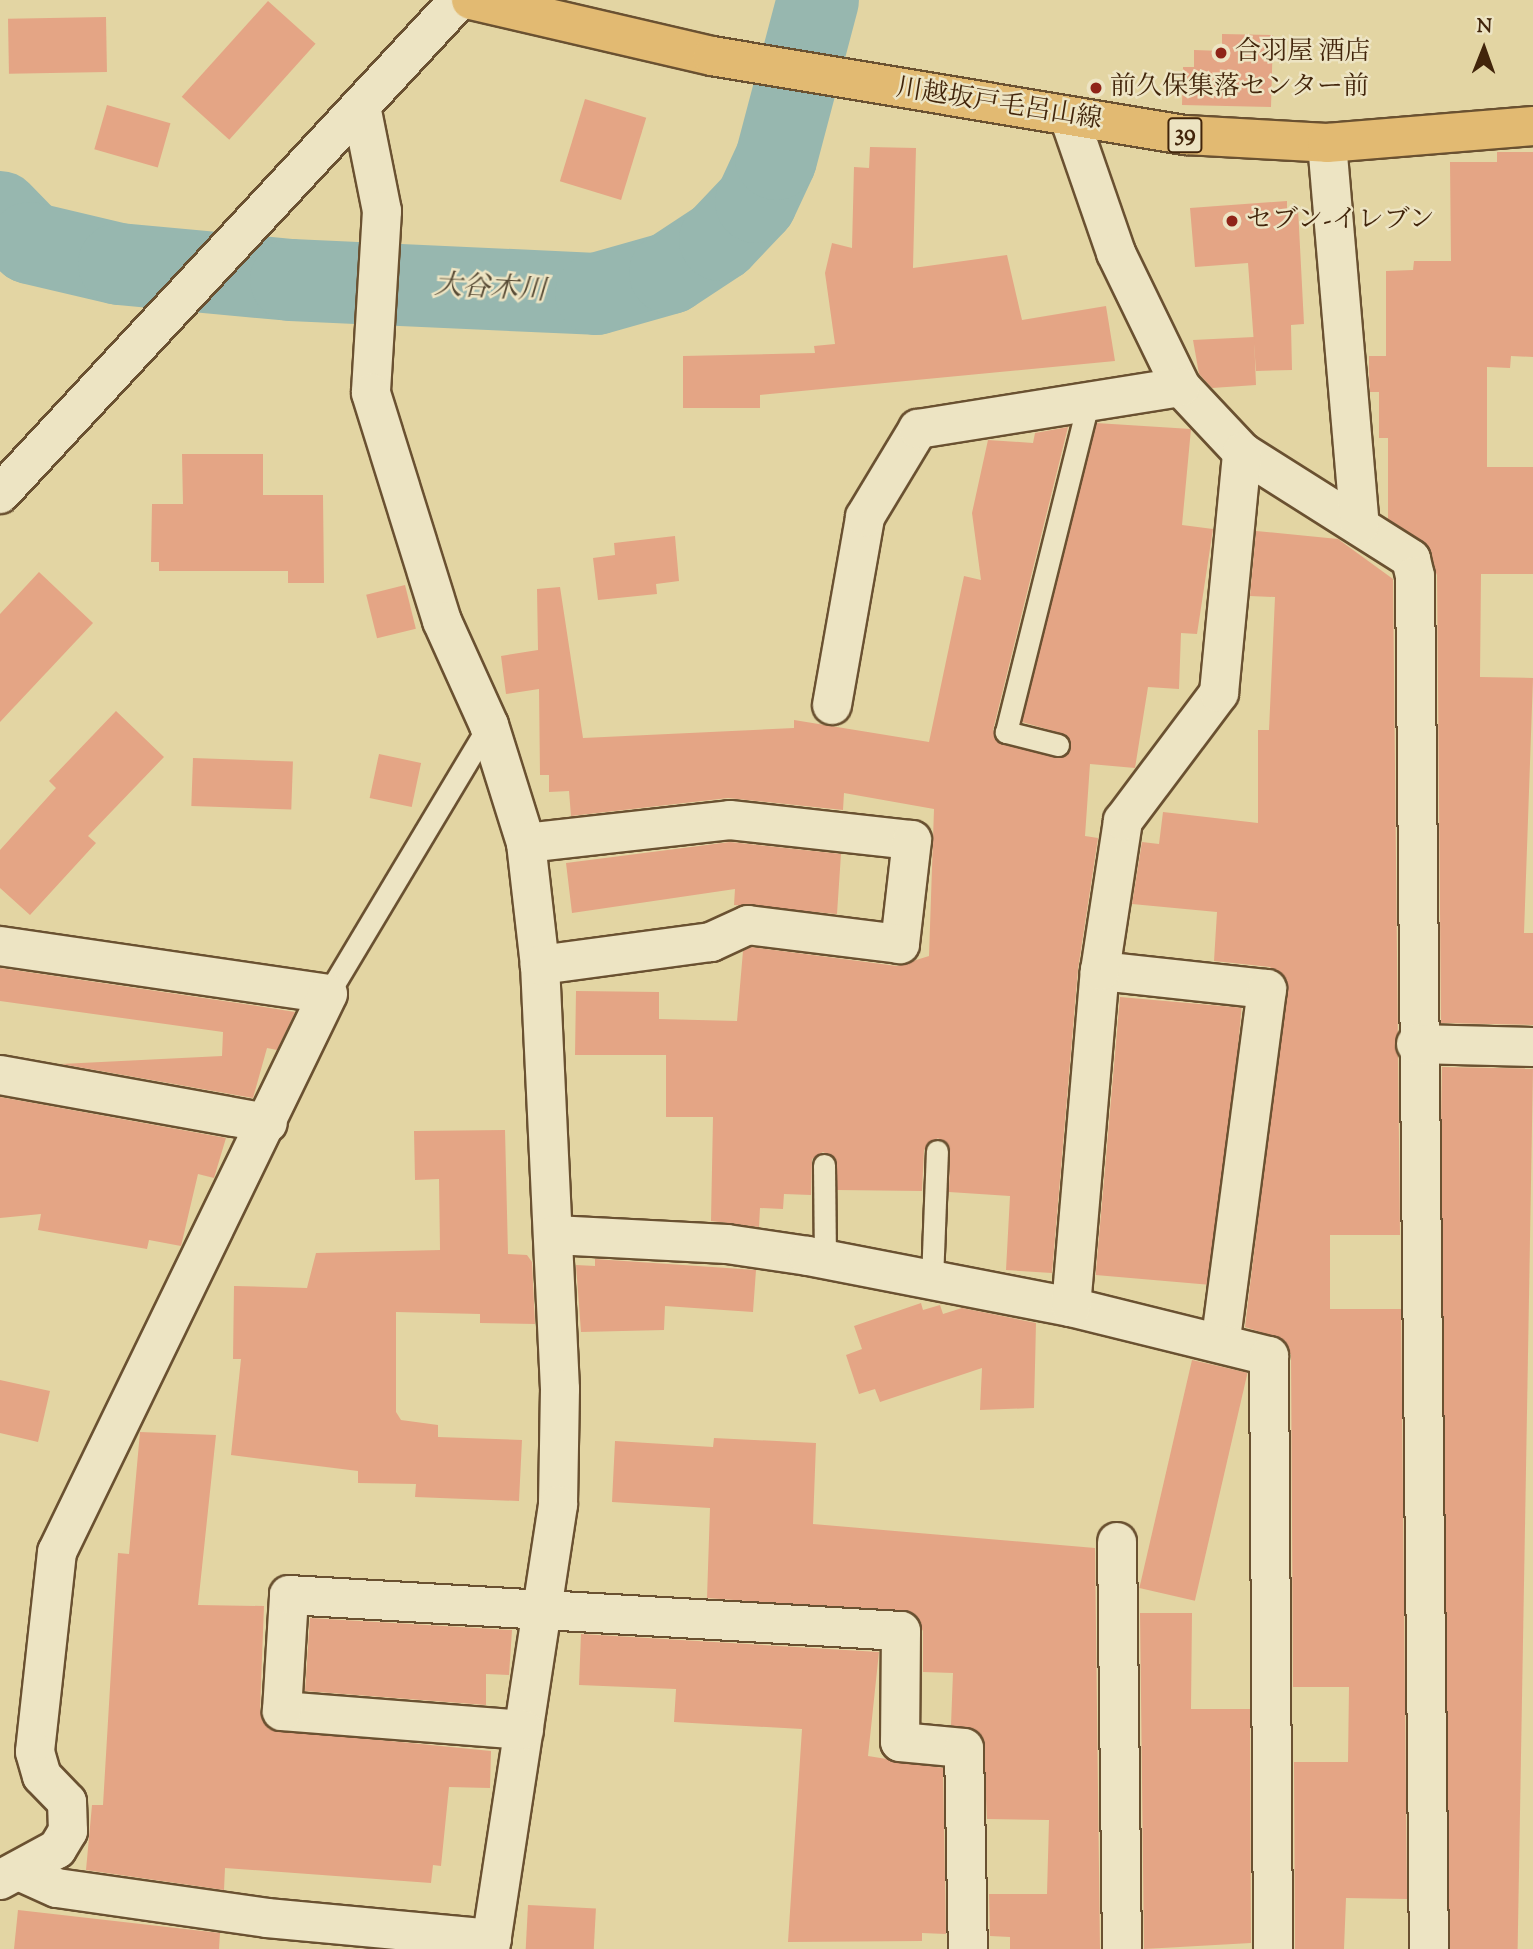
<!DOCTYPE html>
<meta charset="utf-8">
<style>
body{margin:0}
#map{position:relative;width:1533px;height:1949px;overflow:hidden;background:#e3d5a3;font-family:"Sorts Mill Goudy","Noto Serif JP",serif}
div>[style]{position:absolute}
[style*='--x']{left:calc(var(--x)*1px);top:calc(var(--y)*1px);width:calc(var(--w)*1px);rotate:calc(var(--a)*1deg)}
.river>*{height:82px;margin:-41px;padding:0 41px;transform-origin:41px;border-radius:41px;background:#97b7af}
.building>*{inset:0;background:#e4a585;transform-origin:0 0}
.roads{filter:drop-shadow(2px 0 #6a5131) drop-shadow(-2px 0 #6a5131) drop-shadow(0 2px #6a5131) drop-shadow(0 -2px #6a5131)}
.lane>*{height:21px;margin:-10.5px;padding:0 10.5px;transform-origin:10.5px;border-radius:10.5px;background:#ede4c3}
.street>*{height:38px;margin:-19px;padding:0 19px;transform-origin:19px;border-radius:19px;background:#ede4c3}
.secondary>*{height:38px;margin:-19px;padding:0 19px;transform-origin:19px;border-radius:19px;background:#ede4c3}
.primary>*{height:38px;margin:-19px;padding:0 19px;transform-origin:19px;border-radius:19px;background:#e2ba72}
.dots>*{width:19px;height:19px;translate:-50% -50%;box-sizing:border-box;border:4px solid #ede4c3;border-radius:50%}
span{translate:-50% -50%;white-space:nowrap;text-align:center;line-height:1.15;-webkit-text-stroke:5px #ede4c3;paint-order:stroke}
.shield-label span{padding:2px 5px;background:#ede4c3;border:2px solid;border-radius:5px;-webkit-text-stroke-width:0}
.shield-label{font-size:24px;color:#42250b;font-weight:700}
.poi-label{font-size:26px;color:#42250b}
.left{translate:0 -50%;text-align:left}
.street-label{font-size:26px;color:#42250b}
.water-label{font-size:28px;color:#574a34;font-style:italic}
.north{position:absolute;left:1449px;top:14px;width:70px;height:70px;-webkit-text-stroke:5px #ede4c3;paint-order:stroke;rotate:1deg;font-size:19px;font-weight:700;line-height:28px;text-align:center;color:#42250b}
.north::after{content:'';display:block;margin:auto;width:24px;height:32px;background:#42250b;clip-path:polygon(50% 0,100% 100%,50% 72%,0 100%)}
</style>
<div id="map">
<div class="river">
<div style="--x:0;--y:212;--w:43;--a:45.9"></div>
<div style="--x:30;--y:243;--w:91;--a:13.3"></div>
<div style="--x:119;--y:264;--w:173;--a:5.3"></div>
<div style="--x:291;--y:280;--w:305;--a:2.6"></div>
<div style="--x:596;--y:294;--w:77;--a:-15.8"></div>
<div style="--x:670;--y:273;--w:60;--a:-33.4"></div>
<div style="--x:720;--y:240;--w:52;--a:-46.5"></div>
<div style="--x:756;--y:202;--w:47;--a:-65.1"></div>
<div style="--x:776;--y:159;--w:164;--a:-75.2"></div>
</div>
<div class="building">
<div style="left:268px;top:1px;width:64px;height:129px;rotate:42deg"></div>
<div style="left:106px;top:17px;width:55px;height:98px;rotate:89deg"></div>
<div style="clip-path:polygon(1222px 34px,1273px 35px,1271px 107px,1182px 105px,1183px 67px,1194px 67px,1194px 50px,1222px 51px)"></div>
<div style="left:585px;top:99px;width:64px;height:86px;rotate:17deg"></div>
<div style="left:107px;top:105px;width:66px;height:46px;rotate:16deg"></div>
<div style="clip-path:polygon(870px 147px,916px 148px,913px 268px,1007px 255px,1022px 320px,1106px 306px,1115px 361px,760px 395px,760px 408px,683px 408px,683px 356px,815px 353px,814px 346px,835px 344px,825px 273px,832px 243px,852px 248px,854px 167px,869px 168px)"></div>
<div style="clip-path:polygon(1497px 152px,1533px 152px,1533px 357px,1511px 356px,1510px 368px,1487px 367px,1487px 467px,1533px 467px,1533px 574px,1481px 574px,1480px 677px,1533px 678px,1524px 933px,1533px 933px,1533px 1025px,1441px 1023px,1437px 575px,1423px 541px,1388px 519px,1388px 438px,1379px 438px,1379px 392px,1370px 392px,1369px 372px,1369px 356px,1386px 356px,1386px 271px,1413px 270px,1414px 261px,1451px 261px,1450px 162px,1497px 162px)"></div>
<div style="clip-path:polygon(1287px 201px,1287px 209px,1298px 208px,1304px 324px,1291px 325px,1292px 370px,1256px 371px,1248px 263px,1195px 267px,1190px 208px)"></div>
<div style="clip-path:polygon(1254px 337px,1256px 385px,1212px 388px,1199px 374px,1193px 340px)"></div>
<div style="clip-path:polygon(1096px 423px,1191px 429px,1182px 525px,1213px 529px,1197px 634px,1181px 633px,1179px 689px,1148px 687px,1135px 768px,1090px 764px,1085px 836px,1098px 838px,1078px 969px,1052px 1273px,1006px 1270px,1010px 1196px,949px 1192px,950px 1151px,938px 1138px,924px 1150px,922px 1191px,837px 1190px,836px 1159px,823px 1152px,812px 1159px,811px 1195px,784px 1194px,783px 1209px,760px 1208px,759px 1227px,711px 1221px,713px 1117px,666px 1117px,666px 1055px,575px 1055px,576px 991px,659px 992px,659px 1019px,737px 1021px,743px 951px,751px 947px,897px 966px,929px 956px,934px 809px,844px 793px,843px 810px,728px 798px,571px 816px,569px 791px,549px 792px,549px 775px,540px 775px,539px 689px,506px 694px,501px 656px,538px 650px,537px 589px,560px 587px,583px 738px,794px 728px,794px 720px,929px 742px,964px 576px,981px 580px,972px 513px,988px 440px,1033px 443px,1035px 433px,1068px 427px,993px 730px,1002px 744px,1062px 757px,1071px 747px,1067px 735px,1022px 722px)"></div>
<div style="clip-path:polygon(182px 454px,263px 454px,263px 495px,323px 495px,324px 583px,288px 583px,288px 571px,159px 571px,159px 562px,151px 562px,152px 504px,183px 504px)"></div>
<div style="clip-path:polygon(1256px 531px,1338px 539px,1393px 579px,1400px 1235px,1330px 1235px,1330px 1309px,1401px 1309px,1407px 1899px,1346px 1898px,1344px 1949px,1295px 1949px,1294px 1762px,1348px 1762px,1349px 1687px,1293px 1687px,1291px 1355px,1282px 1339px,1245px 1327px,1287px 981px,1270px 967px,1214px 961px,1217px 912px,1132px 904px,1142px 842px,1159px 844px,1163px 812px,1258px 823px,1258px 730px,1269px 730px,1275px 597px,1250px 596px)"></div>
<div style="clip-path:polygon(675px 536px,679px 581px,656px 584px,657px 594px,598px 600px,593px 558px,615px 555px,614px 543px)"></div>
<div style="clip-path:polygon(39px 572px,93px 623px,0 722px,0 614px)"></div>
<div style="left:405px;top:585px;width:45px;height:40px;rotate:76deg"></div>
<div style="clip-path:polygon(116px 711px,164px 757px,88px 836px,96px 843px,30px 915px,0 888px,0 850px,56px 788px,49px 781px)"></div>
<div style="left:379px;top:754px;width:43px;height:45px;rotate:12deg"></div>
<div style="left:193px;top:758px;width:100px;height:48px;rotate:2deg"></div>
<div style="clip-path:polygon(730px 842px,841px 854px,837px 914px,734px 905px,735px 889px,572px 913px,566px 863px)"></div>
<div style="clip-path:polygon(0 968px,264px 1007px,295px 1012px,277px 1050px,267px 1048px,253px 1098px,61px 1064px,222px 1056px,223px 1032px,0 1001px)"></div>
<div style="left:1120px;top:997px;width:122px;height:279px;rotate:5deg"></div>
<div style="left:1442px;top:1067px;width:91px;height:882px;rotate:1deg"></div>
<div style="clip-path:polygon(0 1097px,226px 1138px,214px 1178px,198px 1174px,181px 1246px,149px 1240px,147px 1249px,38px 1230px,41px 1214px,0 1218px)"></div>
<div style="clip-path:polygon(505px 1130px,508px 1254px,527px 1255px,532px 1262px,535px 1324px,480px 1323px,480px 1314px,396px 1312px,396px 1412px,401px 1420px,438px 1425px,438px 1437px,522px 1440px,519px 1501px,415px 1497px,416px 1484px,358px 1483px,358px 1471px,231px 1455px,241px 1359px,233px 1359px,234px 1286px,307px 1288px,316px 1253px,440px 1250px,439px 1179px,415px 1180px,414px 1131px)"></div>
<div style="clip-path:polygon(595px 1259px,756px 1270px,753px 1312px,665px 1306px,664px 1330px,581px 1332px,576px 1265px,595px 1266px)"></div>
<div style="clip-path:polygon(921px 1303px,923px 1310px,940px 1305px,943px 1314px,962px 1308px,1036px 1323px,1034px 1408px,980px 1410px,982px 1368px,880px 1402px,875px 1389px,859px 1394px,846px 1355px,862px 1349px,854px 1326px)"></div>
<div style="left:1192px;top:1360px;width:57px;height:234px;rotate:13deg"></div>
<div style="clip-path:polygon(0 1380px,50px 1391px,38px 1442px,0 1433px)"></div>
<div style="clip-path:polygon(140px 1432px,216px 1435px,198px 1605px,264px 1606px,260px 1710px,269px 1729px,491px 1751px,490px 1788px,449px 1787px,441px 1866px,433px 1865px,431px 1883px,225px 1868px,224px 1890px,86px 1870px,92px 1805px,103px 1805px,118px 1553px,129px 1554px)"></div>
<div style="clip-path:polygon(714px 1438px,816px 1443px,813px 1524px,1095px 1548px,1100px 1949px,1010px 1949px,1010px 1937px,990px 1936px,989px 1894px,1047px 1894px,1049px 1820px,987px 1819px,983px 1738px,951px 1725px,953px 1673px,923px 1672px,923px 1631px,913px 1613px,707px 1598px,710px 1508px,612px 1502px,615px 1441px,713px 1447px)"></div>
<div style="clip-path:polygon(1140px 1613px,1192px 1613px,1191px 1709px,1250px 1709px,1251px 1943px,1144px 1949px)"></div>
<div style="clip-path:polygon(310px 1618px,512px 1630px,509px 1675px,486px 1674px,486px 1705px,305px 1691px)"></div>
<div style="clip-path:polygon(581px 1634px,879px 1652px,868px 1756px,943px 1768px,946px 1934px,922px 1933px,922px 1941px,788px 1942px,802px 1729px,674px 1722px,676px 1689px,579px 1685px)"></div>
<div style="left:528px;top:1905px;width:68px;height:44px;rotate:3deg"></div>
<div style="clip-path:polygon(18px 1910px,220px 1933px,219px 1949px,14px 1949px)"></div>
</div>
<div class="roads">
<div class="lane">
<div style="--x:1058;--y:745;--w:54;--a:-166"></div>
<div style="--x:1006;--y:732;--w:340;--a:-76"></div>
<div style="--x:328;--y:994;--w:313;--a:-59.1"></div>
<div style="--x:824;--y:1165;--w:94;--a:89.4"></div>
<div style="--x:932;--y:1280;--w:129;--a:-87.8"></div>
</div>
<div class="street">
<div style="--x:362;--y:111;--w:102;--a:78.7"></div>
<div style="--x:382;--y:211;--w:182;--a:93.5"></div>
<div style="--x:371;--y:393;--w:239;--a:72.7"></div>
<div style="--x:442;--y:621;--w:114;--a:65.7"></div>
<div style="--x:489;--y:725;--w:124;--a:72.6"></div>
<div style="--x:526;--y:843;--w:123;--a:83.5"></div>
<div style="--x:540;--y:965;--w:424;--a:87.3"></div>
<div style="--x:560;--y:1389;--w:116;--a:91"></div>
<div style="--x:558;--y:1505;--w:449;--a:98.7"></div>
<div style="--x:1069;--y:117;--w:144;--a:70.9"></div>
<div style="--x:1116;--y:253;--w:149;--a:64.1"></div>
<div style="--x:1181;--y:387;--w:89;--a:46.8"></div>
<div style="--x:1242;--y:452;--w:200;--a:32.3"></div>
<div style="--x:1411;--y:559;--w:17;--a:77"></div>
<div style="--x:1415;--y:576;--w:1373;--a:89.42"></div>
<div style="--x:1327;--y:143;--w:383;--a:85.1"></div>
<div style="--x:832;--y:705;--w:191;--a:-80"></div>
<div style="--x:865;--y:517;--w:103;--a:-58.9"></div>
<div style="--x:918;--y:429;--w:266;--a:-9.1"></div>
<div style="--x:526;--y:843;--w:205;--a:-6.4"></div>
<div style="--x:730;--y:820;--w:183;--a:6.3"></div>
<div style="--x:912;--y:840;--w:105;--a:96.6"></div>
<div style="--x:900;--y:944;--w:153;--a:-172.9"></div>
<div style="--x:748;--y:925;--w:41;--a:155.3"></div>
<div style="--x:711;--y:942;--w:173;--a:172.3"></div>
<div style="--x:0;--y:946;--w:331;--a:8.3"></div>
<div style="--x:328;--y:994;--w:620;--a:115.9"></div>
<div style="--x:57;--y:1552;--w:201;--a:96.3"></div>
<div style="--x:35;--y:1752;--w:25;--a:74"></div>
<div style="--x:42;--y:1776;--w:36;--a:46"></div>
<div style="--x:67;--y:1802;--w:29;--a:88"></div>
<div style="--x:68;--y:1831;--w:21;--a:121"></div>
<div style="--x:57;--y:1849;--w:65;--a:151.5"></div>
<div style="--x:1100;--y:971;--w:168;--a:6.2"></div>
<div style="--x:1267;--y:989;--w:354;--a:97.5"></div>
<div style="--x:1416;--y:1044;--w:117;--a:1.5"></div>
<div style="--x:0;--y:1075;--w:272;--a:10.2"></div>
<div style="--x:554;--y:1235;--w:173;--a:3"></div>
<div style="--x:727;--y:1244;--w:82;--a:8.4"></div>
<div style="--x:808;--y:1256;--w:268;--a:11"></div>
<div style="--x:1071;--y:1307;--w:204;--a:13.9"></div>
<div style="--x:1269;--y:1356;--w:593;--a:89.61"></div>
<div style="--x:1071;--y:1307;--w:337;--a:-85.1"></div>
<div style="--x:1100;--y:971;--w:152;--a:-81.3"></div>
<div style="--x:1123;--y:821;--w:160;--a:-53.1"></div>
<div style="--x:1219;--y:693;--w:242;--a:-84.5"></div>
<div style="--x:1117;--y:1542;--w:407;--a:89.3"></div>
<div style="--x:524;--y:1730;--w:243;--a:-175.5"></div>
<div style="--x:282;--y:1711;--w:116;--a:-86.5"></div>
<div style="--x:289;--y:1595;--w:613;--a:3.37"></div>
<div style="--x:901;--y:1631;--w:111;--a:90.5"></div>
<div style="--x:900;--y:1742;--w:64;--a:5.4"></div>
<div style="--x:964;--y:1748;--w:201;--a:88.9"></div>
<div style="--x:23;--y:1873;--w:37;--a:24"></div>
<div style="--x:57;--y:1888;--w:212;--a:8.1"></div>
<div style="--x:267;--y:1918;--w:226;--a:5.3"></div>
</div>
<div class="secondary">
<div style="--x:0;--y:494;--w:674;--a:-47.1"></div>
</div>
<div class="primary">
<div style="--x:471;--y:0;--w:247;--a:13.1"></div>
<div style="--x:712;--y:56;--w:481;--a:9.5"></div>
<div style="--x:1186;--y:135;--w:141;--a:3.2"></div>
<div style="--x:1327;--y:143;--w:207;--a:-4.7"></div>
</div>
</div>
<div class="dots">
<div style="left:1221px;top:53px;background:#8f2418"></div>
<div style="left:1096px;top:88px;background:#8f2418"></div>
<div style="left:1232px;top:221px;background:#8f2418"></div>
</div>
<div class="shield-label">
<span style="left:1185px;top:135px">39</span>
</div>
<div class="poi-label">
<span class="left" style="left:1235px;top:53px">合羽屋 酒店</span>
<span class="left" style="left:1110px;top:88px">前久保集落センター前</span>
<span class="left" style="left:1246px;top:221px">セブン-イレブン</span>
</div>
<div class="street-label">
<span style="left:999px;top:105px;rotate:9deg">川越坂戸毛呂山線</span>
</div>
<div class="water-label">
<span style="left:490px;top:289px;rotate:3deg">大谷木川</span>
</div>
<div class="north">N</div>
</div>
